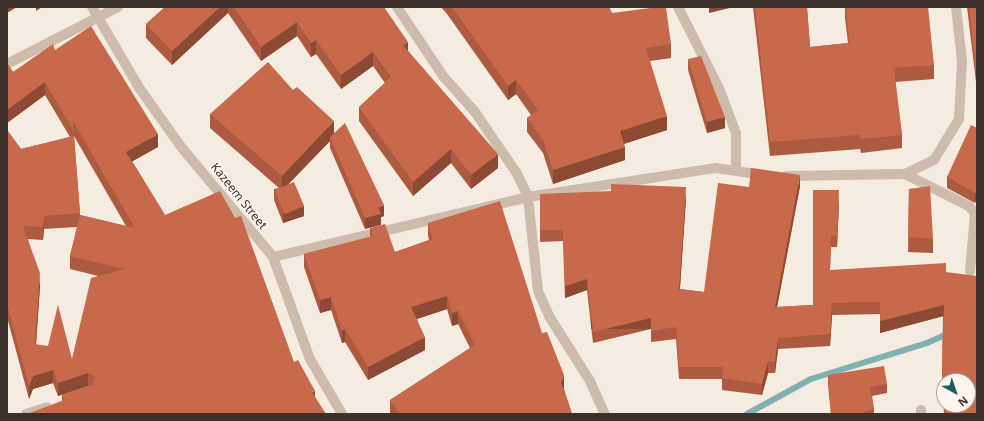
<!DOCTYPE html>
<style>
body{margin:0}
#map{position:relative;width:984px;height:421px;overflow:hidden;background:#f4ebe1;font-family:"Noto Sans",sans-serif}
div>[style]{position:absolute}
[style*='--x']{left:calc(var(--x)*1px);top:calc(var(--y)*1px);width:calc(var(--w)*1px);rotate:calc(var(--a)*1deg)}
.stream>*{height:6px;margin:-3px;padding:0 3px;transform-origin:3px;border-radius:3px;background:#7fb0b2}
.service>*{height:10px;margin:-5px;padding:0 5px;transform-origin:5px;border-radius:5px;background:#cdbbac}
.minor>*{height:10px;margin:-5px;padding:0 5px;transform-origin:5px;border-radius:5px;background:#cdbbac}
.wall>*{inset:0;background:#ac5a40}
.shaded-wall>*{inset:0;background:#8c4a34;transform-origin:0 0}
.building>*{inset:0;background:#c8694b;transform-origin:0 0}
span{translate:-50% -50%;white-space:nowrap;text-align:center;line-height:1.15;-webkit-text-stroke:3.5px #fbf5ee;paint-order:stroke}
.street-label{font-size:12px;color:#3b302b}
.frame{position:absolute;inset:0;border:8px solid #3b302b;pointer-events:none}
.north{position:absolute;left:936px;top:373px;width:40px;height:40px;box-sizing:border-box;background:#fbf5ee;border:1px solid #aea6a0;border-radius:50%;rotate:140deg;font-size:11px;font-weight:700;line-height:16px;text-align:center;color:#3b302b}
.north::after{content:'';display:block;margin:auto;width:14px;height:18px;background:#1f5a5e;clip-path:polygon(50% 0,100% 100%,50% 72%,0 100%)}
</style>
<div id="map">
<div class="stream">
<div style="--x:747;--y:414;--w:73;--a:-28.7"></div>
<div style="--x:811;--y:379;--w:121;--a:-17.2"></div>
<div style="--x:927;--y:343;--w:24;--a:-24"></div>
</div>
<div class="service">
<div style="--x:905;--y:174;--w:72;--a:26.6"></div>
<div style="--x:969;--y:206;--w:10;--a:53"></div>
<div style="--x:975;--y:214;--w:57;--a:95"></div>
</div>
<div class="minor">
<div style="--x:92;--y:7;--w:95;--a:59.7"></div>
<div style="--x:140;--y:89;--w:72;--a:54.6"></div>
<div style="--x:182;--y:148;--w:142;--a:50.1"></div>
<div style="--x:273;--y:257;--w:109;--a:70.1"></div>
<div style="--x:310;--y:359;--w:64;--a:59.8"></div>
<div style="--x:397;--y:7;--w:83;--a:56.3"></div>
<div style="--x:443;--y:76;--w:48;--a:48.4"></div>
<div style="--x:475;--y:112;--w:73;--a:55.7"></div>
<div style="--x:516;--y:172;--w:28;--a:64"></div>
<div style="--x:528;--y:197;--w:95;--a:83.9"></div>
<div style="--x:538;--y:291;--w:27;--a:66"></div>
<div style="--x:549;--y:316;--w:77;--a:57.8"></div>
<div style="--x:590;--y:381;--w:36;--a:66"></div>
<div style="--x:678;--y:7;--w:91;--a:63.2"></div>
<div style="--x:719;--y:88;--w:48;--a:69.3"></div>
<div style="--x:736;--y:133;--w:37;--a:90"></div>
<div style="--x:7;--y:64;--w:125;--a:-27.2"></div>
<div style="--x:786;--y:176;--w:119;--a:-1"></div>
<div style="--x:905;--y:174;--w:32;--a:-26"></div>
<div style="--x:934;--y:160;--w:48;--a:-58.6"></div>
<div style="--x:959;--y:119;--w:58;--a:-87"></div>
<div style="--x:962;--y:61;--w:54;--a:-96.3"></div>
<div style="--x:273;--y:257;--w:262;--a:-13.2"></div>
<div style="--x:528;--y:197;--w:189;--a:-8.8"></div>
<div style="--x:715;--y:168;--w:49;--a:8.1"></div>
<div style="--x:26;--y:414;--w:22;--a:-18"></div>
<div style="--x:921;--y:414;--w:4;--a:-90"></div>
</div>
<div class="wall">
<div style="clip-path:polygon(165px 7px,384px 7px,408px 51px,498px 168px,471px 189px,451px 163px,413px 196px,359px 121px,359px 107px,385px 83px,373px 66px,341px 89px,316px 54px,311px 57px,297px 36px,261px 61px,228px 13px,172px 65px,146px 38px,146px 24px)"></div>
<div style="clip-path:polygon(441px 7px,609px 7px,612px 13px,671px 44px,671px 58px,650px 61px,667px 130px,624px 144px,625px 160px,553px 184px,543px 153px,527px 132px,527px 118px,531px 115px,516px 94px,508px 100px,447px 14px)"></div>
<div style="clip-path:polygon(753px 7px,807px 7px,810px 47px,848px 43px,845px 18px,845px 7px,934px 65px,934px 79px,895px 82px,902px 135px,902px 148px,861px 153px,860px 149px,770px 156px)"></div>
<div style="clip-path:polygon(967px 7px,977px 7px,977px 82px,976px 82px)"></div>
<div style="clip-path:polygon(evenodd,55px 50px,158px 147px,132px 161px,165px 215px,294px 362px,315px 391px,62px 401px,62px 395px,89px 386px,88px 386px,58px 396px,53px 383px,33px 389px,29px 399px,7px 317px,7px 130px,21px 149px,70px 137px,45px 95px,7px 123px,7px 65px,13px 72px,55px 50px,74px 136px,126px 226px,80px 215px,74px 136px,55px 50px,77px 227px,70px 256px,70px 269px,98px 276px,72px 359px,36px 345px,40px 286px,28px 239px,43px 240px,44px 229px,77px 227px)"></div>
<div style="clip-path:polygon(688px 59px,725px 128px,707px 133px,688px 70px)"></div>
<div style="clip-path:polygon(293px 90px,334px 133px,384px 216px,381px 217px,365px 229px,330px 148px,330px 141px,288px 184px,304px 216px,283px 223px,274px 200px,274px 189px,279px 188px,210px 128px,210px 114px)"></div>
<div style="clip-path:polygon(977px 128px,975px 203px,947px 188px,947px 177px)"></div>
<div style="clip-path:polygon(800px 186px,777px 307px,813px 305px,839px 201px,837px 247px,831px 247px,830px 270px,946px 272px,977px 414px,944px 414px,942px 373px,943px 316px,880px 333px,880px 314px,832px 315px,830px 346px,778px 349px,775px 373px,768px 373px,762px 395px,722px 390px,722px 379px,679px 379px,676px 339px,651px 342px,651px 329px,593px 343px,587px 290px,565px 298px,563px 241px,540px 242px,540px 194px,686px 198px,680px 289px,704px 292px,749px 187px)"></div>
<div style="clip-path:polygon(909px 189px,933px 239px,933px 253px,908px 252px)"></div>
<div style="clip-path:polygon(428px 223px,542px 333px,564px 388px,564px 389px,572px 414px,391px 414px,390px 413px,390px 400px,470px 348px,458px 324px,452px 326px,447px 309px,417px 319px,425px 350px,368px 380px,345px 342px,342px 343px,331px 310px,320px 313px,304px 267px,304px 254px,370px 237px,370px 228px,395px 252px,429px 240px,428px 236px)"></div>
<div style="clip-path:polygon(828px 375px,887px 384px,887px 393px,872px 396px,874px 409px,874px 414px,831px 414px,828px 385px)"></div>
</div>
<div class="shaded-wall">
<div style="clip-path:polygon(7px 7px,17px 7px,7px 13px)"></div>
<div style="clip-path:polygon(36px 7px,42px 7px,36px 11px)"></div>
<div style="clip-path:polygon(220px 7px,228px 7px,228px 13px,172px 65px,172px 51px)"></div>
<div style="clip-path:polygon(709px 7px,734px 7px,709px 13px)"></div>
<div style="clip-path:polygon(297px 22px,297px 36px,261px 61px,261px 47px)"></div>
<div style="clip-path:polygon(316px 40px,316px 54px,311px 57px,311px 43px)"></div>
<div style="clip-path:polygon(408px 42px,408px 56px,403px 45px)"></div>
<div style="clip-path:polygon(373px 52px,373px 66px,341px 89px,341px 75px)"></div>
<div style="clip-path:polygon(516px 80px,516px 94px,508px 100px,508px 86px)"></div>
<div style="clip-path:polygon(45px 82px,45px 95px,7px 123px,7px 110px)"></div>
<div style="clip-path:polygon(667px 116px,667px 130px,620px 145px,620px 131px)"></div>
<div style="clip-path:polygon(725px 117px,725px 128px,707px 133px,707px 122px)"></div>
<div style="clip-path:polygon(334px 121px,334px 136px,330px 137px,330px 141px,282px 191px,282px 176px)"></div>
<div style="clip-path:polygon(158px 134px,158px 147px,126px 165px,126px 152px)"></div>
<div style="clip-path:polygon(625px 147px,625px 160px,553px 184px,553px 170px)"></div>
<div style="clip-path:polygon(451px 149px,451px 163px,413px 196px,413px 182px)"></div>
<div style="clip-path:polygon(498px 154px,498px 168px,471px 189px,471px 175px)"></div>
<div style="clip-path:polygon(800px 175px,800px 186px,775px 318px,775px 307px)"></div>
<div style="clip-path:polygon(686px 187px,686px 198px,679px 301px,679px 289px)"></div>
<div style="clip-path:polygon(977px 189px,977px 200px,975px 203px,975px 193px)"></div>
<div style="clip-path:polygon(839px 190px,839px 201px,837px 247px,837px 236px)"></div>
<div style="clip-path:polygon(384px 205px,384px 216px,381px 217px,381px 225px,365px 229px,365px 218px,378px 207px)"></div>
<div style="clip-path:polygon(304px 206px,304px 216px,283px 223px,283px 213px)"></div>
<div style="clip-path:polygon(44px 216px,44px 229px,43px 240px,43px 227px)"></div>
<div style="clip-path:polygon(40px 273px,40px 286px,35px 357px,35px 344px)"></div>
<div style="clip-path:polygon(587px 279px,587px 290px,565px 298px,565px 286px)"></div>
<div style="clip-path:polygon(447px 296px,447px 309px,411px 321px,411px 307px)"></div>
<div style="clip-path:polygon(331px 297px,331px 310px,320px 313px,320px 300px)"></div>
<div style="clip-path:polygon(832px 303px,832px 315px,830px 346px,830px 334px)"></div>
<div style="clip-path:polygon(944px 305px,944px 316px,880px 333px,880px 321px)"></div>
<div style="clip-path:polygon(458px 311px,458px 324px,452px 326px,452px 313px)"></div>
<div style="left:651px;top:318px;width:11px;height:60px;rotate:90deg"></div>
<div style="clip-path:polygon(345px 329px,345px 342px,342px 343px,342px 330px)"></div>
<div style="clip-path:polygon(425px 337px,425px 350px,368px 380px,368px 367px)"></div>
<div style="clip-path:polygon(778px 338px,778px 349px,775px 373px,775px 362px)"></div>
<div style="clip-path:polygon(768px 361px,768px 373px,762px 395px,762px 384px)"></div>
<div style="clip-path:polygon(53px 370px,53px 383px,33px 389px,29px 399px,29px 386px,33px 376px)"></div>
<div style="clip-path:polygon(88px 373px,88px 386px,58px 396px,58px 383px)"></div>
<div style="clip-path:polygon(564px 375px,564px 388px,561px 396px,561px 382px)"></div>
<div style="clip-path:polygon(315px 391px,315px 404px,312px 392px)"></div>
</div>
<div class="building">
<div style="clip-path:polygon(165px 7px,220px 7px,172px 51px,146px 24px)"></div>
<div style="clip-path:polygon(234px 7px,384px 7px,408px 42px,403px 45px,498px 154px,471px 175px,451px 149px,413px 182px,359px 107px,391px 77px,373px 52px,341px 75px,316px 40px,311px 43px,297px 22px,261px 47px)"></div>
<div style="clip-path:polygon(452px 7px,609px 7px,612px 13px,658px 7px,666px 7px,671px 44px,646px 48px,667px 116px,620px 131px,625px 147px,553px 170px,543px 140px,527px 118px,538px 110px,516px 80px,508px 86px)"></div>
<div style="clip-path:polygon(755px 7px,807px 7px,810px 47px,849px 43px,846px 7px,928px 7px,934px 65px,894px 68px,902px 135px,861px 139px,860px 135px,770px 142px)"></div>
<div style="clip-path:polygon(969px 7px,977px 7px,977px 71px,976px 71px)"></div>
<div style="clip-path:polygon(91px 26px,158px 134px,126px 152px,165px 215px,220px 191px,235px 218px,241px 216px,294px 362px,298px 360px,315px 391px,312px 392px,326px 414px,27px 414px,64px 400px,62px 395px,92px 385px,96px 377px,88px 373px,58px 383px,53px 370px,33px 376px,29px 386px,7px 304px,7px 130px,21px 149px,74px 136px,80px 213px,44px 216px,43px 227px,23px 226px,40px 273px,35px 344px,48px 346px,58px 305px,72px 359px,91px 278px,124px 269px,70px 256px,80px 215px,135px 228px,73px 121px,73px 130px,45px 82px,7px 110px,7px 65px,8px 64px,13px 72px,53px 44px,55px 50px)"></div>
<div style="clip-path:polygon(701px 56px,725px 117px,707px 122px,688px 59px)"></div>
<div style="clip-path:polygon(268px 62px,293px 90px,297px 87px,334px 121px,282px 176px,210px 114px)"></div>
<div style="clip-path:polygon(345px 123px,384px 205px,378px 207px,381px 214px,365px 218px,330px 137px)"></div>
<div style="clip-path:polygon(971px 125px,977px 128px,977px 189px,975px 193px,947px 177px)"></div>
<div style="clip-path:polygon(751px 168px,800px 175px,775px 307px,813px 305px,813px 190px,839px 190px,837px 236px,831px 235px,830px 270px,946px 263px,946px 272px,977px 276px,977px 414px,945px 414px,944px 405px,968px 405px,968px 381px,944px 381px,944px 401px,942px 361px,944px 305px,880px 321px,880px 302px,832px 303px,830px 334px,778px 338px,775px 362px,768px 361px,762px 384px,722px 378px,723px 367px,679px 367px,676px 327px,651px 331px,651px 318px,593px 332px,587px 279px,565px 286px,563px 230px,540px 230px,540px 194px,611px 191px,611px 184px,686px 187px,679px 289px,704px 292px,718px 183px,749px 187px)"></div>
<div style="left:294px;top:182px;width:26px;height:21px;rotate:67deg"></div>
<div style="clip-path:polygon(930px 186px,933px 239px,908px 237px,909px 189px)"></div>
<div style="clip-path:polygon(500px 201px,542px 333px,547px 332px,564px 375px,561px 382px,572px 414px,400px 414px,390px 400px,475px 345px,458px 311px,452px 313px,447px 296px,411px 307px,425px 337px,368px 367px,345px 329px,342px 330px,331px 297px,320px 300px,304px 254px,373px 236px,370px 228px,385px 224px,395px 252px,433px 239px,428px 223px)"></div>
<div style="clip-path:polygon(884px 366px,887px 384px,870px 387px,874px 409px,863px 412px,863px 414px,831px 414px,828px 375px)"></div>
</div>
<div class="street-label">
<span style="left:239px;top:196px;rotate:51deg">Kazeem Street</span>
</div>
<div class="frame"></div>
<div class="north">N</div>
</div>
